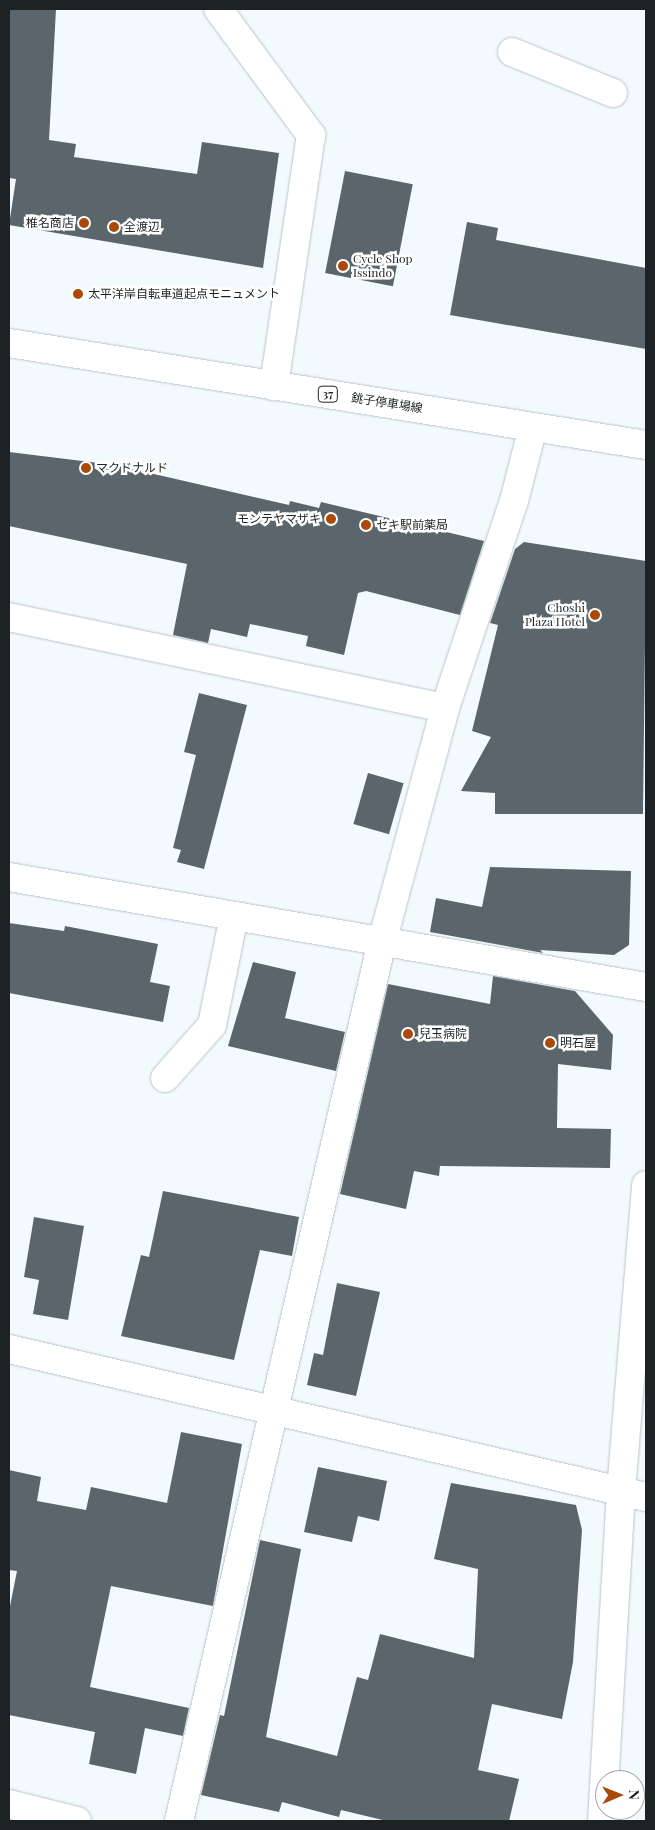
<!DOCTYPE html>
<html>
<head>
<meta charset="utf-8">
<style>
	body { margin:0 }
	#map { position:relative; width:655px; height:1830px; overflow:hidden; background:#f2fafe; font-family:"Playfair Display","Noto Sans JP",serif }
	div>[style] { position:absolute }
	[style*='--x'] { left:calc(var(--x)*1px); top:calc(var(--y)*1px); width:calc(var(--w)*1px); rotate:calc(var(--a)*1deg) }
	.building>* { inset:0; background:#5a666c; transform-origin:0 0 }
	.roads { filter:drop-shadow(0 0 1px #b7c5cb) drop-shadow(0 0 1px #b7c5cb) }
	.minor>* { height:28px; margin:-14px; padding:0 14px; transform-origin:14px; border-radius:14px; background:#fff }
	.major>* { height:28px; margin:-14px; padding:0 14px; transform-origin:14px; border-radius:14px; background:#fff }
	.dots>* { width:14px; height:14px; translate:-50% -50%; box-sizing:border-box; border:2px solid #fff; border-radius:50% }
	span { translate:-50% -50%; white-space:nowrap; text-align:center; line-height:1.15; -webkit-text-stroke:5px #fff; paint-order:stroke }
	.shield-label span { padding:1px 4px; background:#fff; border:1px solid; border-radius:4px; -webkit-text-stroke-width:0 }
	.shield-label { font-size:11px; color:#1d2224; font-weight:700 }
	.poi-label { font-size:12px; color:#1d2224 }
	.right { translate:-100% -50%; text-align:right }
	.left { translate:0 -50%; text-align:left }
	.street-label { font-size:12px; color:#1d2224 }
	.frame { position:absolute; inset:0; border:10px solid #1d2224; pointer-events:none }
	.north { position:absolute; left:595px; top:1770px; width:50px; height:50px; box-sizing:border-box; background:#fff; border:1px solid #a5a7a7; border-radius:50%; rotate:89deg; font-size:14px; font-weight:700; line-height:20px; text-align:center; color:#1d2224 }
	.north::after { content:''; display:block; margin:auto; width:18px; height:22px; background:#ab4909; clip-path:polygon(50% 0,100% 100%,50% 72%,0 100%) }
</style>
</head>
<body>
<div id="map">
	<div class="building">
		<i style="clip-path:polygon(9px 9px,56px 9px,49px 140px,76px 144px,74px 157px,197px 174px,202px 142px,279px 153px,263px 268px,9px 225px,16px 179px,9px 178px)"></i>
		<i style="left:345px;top:171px;width:69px;height:104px;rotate:11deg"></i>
		<i style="clip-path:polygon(467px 222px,498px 228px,496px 240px,646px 268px,646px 349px,450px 315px)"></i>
		<i style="clip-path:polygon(9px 452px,115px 465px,289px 505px,290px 501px,319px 508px,321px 502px,484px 541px,460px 615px,366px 591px,358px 593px,344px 655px,306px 646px,308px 636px,250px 624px,247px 637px,211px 629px,208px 643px,173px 635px,187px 564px,9px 526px)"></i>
		<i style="clip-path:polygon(524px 542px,646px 561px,643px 814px,495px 814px,495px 793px,461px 791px,491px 737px,472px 731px,498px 625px,490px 623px,515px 549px)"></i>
		<i style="clip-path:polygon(199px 693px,247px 705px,204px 869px,177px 862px,181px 850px,173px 848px,196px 755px,184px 752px)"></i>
		<i style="left:368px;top:773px;width:37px;height:53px;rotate:16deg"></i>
		<i style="clip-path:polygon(490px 867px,631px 871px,629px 945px,614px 955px,540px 950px,543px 953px,430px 932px,436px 898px,482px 907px)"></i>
		<i style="clip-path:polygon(9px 923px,64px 931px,65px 926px,158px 944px,150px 982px,170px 986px,163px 1022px,9px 993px)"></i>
		<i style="clip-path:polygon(253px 962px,296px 972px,285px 1018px,345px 1032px,336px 1071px,228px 1046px)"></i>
		<i style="clip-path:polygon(493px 976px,575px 991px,613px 1035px,611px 1070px,558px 1064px,557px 1128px,611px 1129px,610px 1168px,440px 1166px,439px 1176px,414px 1171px,406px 1209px,340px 1194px,388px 984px,490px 1004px)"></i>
		<i style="clip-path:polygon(163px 1191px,299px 1217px,292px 1256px,260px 1250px,234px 1360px,121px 1336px,141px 1255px,149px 1257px)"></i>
		<i style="clip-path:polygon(34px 1217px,84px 1226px,68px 1320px,33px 1314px,39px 1280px,24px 1277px)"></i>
		<i style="clip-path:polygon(337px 1283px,380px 1292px,356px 1396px,307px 1385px,314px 1353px,323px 1355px)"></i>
		<i style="clip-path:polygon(181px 1432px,242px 1444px,213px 1606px,111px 1586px,90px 1687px,189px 1708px,183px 1736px,145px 1728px,136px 1774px,89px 1764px,95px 1732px,9px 1715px,9px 1611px,17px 1571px,9px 1570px,9px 1470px,41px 1477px,37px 1501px,86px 1510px,91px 1487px,167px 1503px)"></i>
		<i style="clip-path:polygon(318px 1467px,387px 1481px,379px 1521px,358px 1516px,352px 1542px,304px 1532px)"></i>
		<i style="clip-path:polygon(451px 1483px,576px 1505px,582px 1530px,573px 1662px,562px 1719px,492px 1704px,478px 1770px,519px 1779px,509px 1821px,387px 1821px,341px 1810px,339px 1817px,282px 1802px,279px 1812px,201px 1795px,220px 1715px,224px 1716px,260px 1540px,301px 1549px,266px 1737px,337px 1756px,357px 1677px,368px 1680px,380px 1634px,474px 1658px,478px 1569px,434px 1559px)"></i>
	</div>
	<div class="roads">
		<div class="minor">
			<i style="--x:218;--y:9;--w:157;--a:53.6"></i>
			<i style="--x:311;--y:135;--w:254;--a:98.4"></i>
			<i style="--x:512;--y:52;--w:109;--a:22.1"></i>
			<i style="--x:9;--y:617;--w:445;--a:11.8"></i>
			<i style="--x:9;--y:877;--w:646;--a:9.8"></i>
			<i style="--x:165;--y:1078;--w:71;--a:-48.4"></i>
			<i style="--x:212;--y:1025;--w:111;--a:-78.6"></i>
			<i style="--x:9;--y:1349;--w:654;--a:13.08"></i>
			<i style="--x:9;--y:1804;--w:70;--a:14"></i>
			<i style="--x:179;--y:1821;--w:902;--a:-77"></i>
			<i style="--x:382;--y:942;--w:242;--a:-74.9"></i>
			<i style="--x:445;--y:708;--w:218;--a:-71.6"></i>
			<i style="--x:514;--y:501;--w:76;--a:-75.6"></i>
			<i style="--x:602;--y:1821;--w:331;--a:-86.7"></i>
			<i style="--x:621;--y:1491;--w:307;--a:-85.3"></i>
		</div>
		<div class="major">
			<i style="--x:9;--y:343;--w:645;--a:9.1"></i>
		</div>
	</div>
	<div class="dots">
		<i style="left:84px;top:223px;background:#ab4909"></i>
		<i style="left:114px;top:227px;background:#ab4909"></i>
		<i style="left:343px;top:266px;background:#ab4909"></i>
		<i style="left:78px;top:294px;background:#ab4909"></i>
		<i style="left:86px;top:468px;background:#ab4909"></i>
		<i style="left:331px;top:519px;background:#ab4909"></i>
		<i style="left:366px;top:525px;background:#ab4909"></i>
		<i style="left:595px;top:615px;background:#ab4909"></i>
		<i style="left:408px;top:1034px;background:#ab4909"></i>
		<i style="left:550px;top:1043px;background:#ab4909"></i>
	</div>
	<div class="shield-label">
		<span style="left:328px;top:394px">37</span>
	</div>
	<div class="poi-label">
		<span class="right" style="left:74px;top:223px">椎名商店</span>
		<span class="left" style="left:124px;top:227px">全渡辺</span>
		<span class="left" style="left:353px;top:266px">Cycle Shop<br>Issindo</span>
		<span class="left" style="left:88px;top:294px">太平洋岸自転車道起点モニュメント</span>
		<span class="left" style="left:96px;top:468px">マクドナルド</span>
		<span class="right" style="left:321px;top:519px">モンテヤマザキ</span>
		<span class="left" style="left:376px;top:525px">セキ駅前薬局</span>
		<span class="right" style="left:585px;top:615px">Choshi<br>Plaza Hotel</span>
		<span class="left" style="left:419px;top:1034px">兒玉病院</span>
		<span class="left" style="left:560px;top:1043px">明石屋</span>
	</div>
	<div class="street-label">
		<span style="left:387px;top:403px;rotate:9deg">銚子停車場線</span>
	</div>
	<div class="frame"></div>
	<div class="north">N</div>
</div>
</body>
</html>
